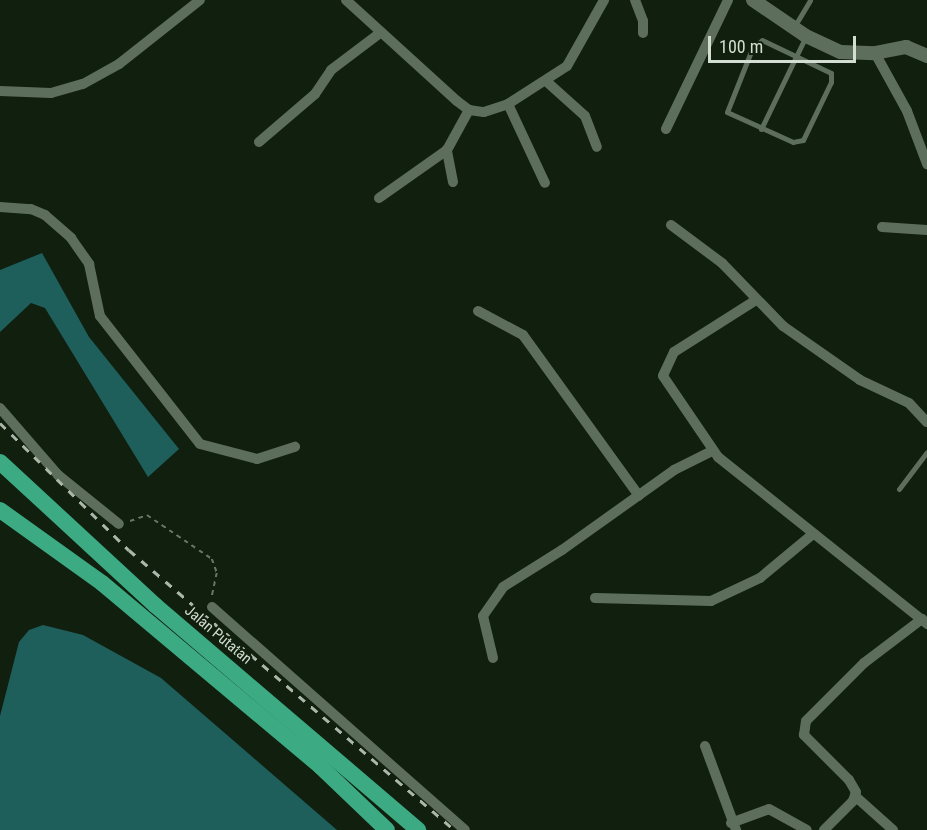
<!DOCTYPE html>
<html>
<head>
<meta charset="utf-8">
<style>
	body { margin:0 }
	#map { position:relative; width:927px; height:830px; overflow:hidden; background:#111f0f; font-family:"Roboto Condensed",sans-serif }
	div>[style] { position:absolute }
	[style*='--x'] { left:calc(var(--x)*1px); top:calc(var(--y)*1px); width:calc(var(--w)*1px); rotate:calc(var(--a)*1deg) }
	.water>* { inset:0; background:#1e5f5c }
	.path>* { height:1.5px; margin-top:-0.75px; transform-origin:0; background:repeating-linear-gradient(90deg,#697568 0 4.5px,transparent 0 9px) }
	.service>* { height:5px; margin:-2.5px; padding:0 2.5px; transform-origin:2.5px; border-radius:2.5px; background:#5d6f5c }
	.minor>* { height:10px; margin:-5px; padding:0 5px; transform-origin:5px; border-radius:5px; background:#5d6f5c }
	.tertiary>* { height:14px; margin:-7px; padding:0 7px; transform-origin:7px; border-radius:7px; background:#5d6f5c }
	.trunk>* { height:16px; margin:-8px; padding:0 8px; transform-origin:8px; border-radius:8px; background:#3caa83 }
	.rail>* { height:3px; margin-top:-1.5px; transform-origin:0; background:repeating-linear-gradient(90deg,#acb7ab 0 8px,transparent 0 16px) }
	span { translate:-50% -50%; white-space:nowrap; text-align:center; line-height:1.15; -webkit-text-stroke:4.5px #111f0f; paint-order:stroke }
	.street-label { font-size:15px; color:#d3ddd2 }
	.scale { position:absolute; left:708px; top:36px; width:148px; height:27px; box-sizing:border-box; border:3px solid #d3ddd2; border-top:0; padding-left:8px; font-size:18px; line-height:21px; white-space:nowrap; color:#d3ddd2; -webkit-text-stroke:4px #111f0f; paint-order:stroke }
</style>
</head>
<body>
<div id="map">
	<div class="water">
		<i style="clip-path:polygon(42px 253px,89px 337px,179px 449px,148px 477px,45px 308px,31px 303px,0 332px,0 270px)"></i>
		<i style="clip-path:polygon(43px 625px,83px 635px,161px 678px,337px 830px,0 830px,0 716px,19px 642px,29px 630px)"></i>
	</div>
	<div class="path">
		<i style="--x:130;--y:521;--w:18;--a:-19"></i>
		<i style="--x:147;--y:515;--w:78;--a:34.1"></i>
		<i style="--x:212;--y:559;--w:15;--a:70"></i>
		<i style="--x:217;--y:573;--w:25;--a:102"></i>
	</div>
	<div class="service">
		<i style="--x:794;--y:27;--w:31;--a:-59"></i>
		<i style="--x:762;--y:40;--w:76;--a:25.6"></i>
		<i style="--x:831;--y:73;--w:9;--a:90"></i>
		<i style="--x:831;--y:82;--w:64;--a:115.8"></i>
		<i style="--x:803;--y:140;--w:10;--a:169"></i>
		<i style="--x:793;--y:142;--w:72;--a:-155.6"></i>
		<i style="--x:727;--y:112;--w:68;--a:-68.4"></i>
		<i style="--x:752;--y:49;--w:13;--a:-42"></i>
		<i style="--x:761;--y:129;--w:103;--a:-64.2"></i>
		<i style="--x:899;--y:489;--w:46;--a:-52.9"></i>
	</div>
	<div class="minor">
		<i style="--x:346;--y:0;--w:150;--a:42.3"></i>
		<i style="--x:457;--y:101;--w:15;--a:37"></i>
		<i style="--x:469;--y:110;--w:15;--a:8"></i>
		<i style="--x:484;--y:112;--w:25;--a:-18"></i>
		<i style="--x:508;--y:104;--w:70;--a:-32.8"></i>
		<i style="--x:567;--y:66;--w:76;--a:-60.7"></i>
		<i style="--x:635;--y:0;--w:22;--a:69"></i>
		<i style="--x:643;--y:21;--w:12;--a:90"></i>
		<i style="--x:875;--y:53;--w:66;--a:61.1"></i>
		<i style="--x:907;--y:111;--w:57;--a:69.3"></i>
		<i style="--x:546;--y:81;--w:52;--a:41.9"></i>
		<i style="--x:585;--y:116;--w:33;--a:69"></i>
		<i style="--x:0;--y:91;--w:51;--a:2.2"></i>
		<i style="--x:51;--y:93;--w:33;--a:-16"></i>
		<i style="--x:83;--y:84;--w:41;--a:-29.1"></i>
		<i style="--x:119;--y:64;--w:103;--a:-38.3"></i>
		<i style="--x:508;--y:104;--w:87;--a:64.9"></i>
		<i style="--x:666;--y:129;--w:143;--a:-64.3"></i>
		<i style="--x:259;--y:142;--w:74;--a:-40.6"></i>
		<i style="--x:315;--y:94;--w:29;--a:-56"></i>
		<i style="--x:331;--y:70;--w:61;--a:-37.1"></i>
		<i style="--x:453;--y:182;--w:33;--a:-101"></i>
		<i style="--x:447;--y:150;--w:46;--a:-61.2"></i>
		<i style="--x:379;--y:198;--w:83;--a:-35.2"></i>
		<i style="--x:0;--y:207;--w:31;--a:4"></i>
		<i style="--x:31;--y:209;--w:15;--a:23"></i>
		<i style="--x:45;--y:215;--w:35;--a:41"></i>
		<i style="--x:71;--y:238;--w:32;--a:55"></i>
		<i style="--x:89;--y:264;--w:53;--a:78.1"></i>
		<i style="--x:100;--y:316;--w:162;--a:52"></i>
		<i style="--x:200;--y:444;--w:59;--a:14.7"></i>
		<i style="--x:257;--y:459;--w:40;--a:-18"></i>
		<i style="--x:671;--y:225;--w:64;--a:36.7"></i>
		<i style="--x:722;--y:263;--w:88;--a:45.9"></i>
		<i style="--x:783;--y:326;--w:94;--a:35"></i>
		<i style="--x:860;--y:380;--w:54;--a:25.1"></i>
		<i style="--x:909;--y:403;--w:26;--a:47"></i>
		<i style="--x:882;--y:227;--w:45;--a:3.8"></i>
		<i style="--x:756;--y:300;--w:97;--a:147.6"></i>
		<i style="--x:674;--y:352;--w:26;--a:115"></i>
		<i style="--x:663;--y:376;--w:98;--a:55.8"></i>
		<i style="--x:718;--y:457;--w:268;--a:38.6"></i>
		<i style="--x:478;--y:311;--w:51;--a:28.1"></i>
		<i style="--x:523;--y:335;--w:198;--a:54.2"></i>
		<i style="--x:0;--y:408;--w:89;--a:49.1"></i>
		<i style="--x:58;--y:475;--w:78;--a:38.8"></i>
		<i style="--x:595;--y:598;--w:116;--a:1.5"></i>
		<i style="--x:711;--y:601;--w:54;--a:-25.1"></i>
		<i style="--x:760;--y:578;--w:69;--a:-39.7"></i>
		<i style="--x:212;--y:607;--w:337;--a:41.4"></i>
		<i style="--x:493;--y:658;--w:43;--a:-103.4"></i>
		<i style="--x:483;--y:616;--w:35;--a:-55"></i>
		<i style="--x:503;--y:587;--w:70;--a:-32.1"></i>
		<i style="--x:562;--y:550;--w:138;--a:-35.5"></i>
		<i style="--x:674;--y:470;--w:42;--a:-26.6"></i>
		<i style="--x:705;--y:746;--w:90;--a:69.7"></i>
		<i style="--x:855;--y:796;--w:51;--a:41.8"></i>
		<i style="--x:731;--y:823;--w:40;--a:-20.2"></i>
		<i style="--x:769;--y:809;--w:43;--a:28.9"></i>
		<i style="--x:824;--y:830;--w:41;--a:-45"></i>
		<i style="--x:853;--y:801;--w:9;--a:-72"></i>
		<i style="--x:856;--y:792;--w:14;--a:-120"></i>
		<i style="--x:849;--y:780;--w:64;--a:-135"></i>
		<i style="--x:804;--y:735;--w:14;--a:-82"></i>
		<i style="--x:806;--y:721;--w:82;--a:-45"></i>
		<i style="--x:864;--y:663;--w:73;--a:-37.2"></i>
	</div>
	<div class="tertiary">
		<i style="--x:753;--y:0;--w:64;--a:34.2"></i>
		<i style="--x:806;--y:36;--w:38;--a:25"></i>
		<i style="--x:841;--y:52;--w:34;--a:2"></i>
		<i style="--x:875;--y:53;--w:32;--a:-11"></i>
		<i style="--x:906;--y:47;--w:23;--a:23"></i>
	</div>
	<div class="trunk">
		<i style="--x:0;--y:462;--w:212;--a:42.7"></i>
		<i style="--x:156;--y:606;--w:345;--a:40.5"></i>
		<i style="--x:0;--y:510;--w:125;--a:35.6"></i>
		<i style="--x:102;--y:583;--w:286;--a:40"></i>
		<i style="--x:321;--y:767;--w:91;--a:43.7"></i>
	</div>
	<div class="rail">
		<i style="--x:0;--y:423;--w:181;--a:44.6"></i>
		<i style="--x:129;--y:550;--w:430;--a:40.7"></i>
	</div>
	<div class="street-label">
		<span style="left:218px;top:635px;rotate:40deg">Jalan Putatan</span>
	</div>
	<div class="scale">100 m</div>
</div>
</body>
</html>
